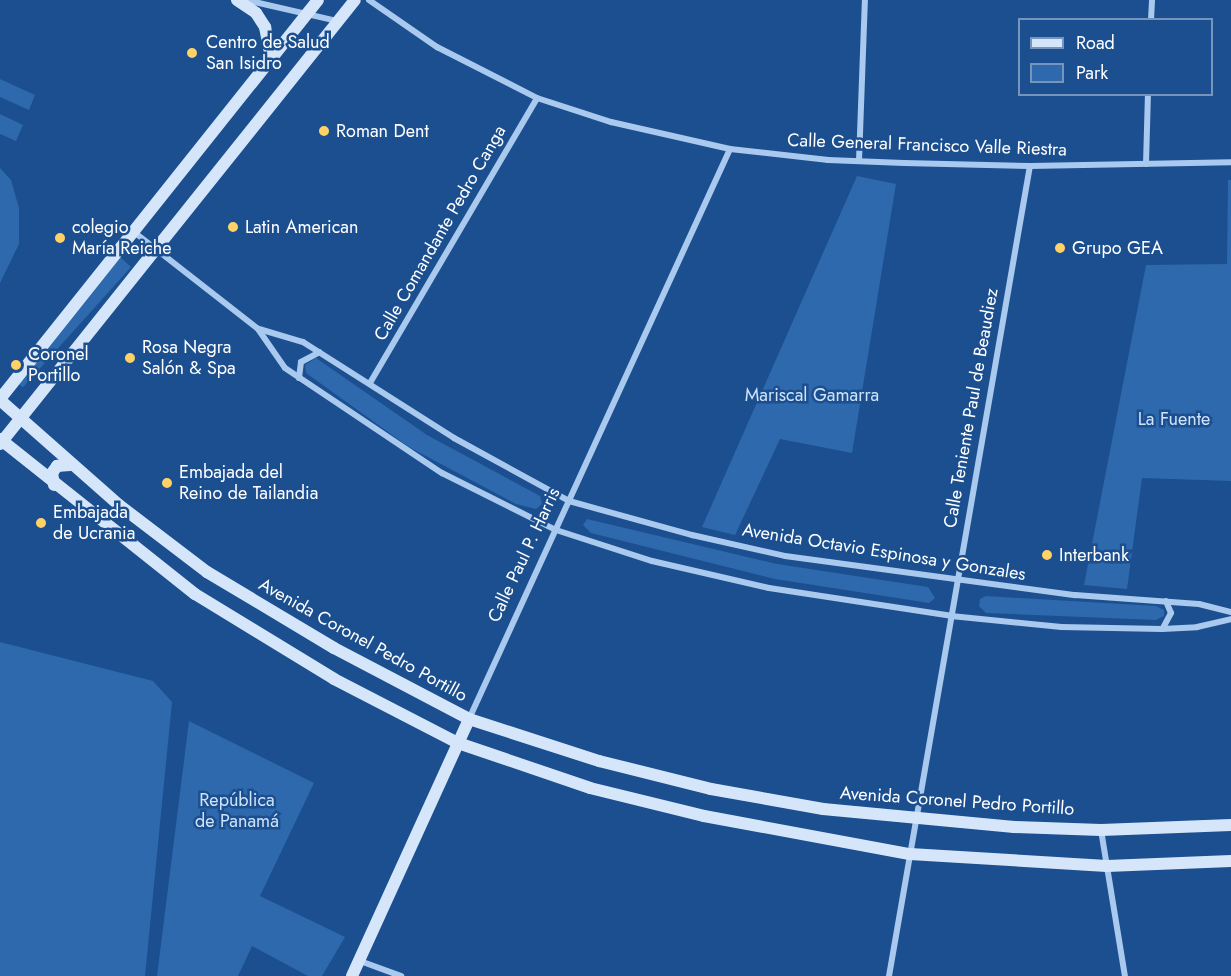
<!DOCTYPE html>
<html>
<head>
<meta charset="utf-8">
<style>
	body { margin:0 }
	#map { position:relative; width:1231px; height:976px; overflow:hidden; background:#1b4f8f; font-family:Jost,sans-serif }
	div>[style] { position:absolute }
	[style*='--x'] { left:calc(var(--x)*1px); top:calc(var(--y)*1px); width:calc(var(--w)*1px); rotate:calc(var(--a)*1deg) }
	.green>* { inset:0; background:#2e69ad; transform-origin:0 0 }
	.street>* { height:6px; margin:-3px; padding:0 3px; transform-origin:3px; border-radius:3px; background:#a9c9ee }
	.secondary>* { height:12px; margin:-6px; padding:0 6px; transform-origin:6px; border-radius:6px; background:#d6e6fa }
	.dots>* { width:16px; height:16px; translate:-50% -50%; box-sizing:border-box; border:3px solid #1b4f8f; border-radius:50% }
	span { translate:-50% -50%; white-space:nowrap; text-align:center; line-height:1.15; -webkit-text-stroke:5px #1b4f8f; paint-order:stroke }
	.poi-label { font-size:18px; color:#fff }
	.left { translate:0 -50%; text-align:left }
	.street-label { font-size:18px; color:#fff }
	.park-label { font-size:18px; color:#cfe3fa }
	.legend { position:absolute; left:1018px; top:18px; width:195px; height:78px; box-sizing:border-box; background:#1b4f8f; border:2px solid #7695bc; margin:0; padding:8px 10px; list-style:none; font-size:18px; color:#fff }
	.legend li { display:flex; align-items:center; gap:12px; height:30px }
	.legend b { width:30px; border:2px solid #7695bc }
</style>
</head>
<body>
<div id="map">
	<div class="green">
		<i style="clip-path:polygon(0 79px,35px 95px,29px 110px,0 97px)"></i>
		<i style="clip-path:polygon(0 114px,23px 125px,16px 141px,0 134px)"></i>
		<i style="clip-path:polygon(0 168px,11px 180px,19px 208px,19px 244px,0 283px)"></i>
		<i style="clip-path:polygon(857px 176px,896px 184px,852px 453px,780px 439px,735px 535px,702px 527px)"></i>
		<i style="clip-path:polygon(1228px 180px,1231px 180px,1231px 481px,1142px 478px,1127px 589px,1084px 585px,1146px 265px,1227px 264px)"></i>
		<i style="left:120px;top:257px;width:15px;height:162px;rotate:42deg"></i>
		<i style="clip-path:polygon(316px 358px,427px 435px,540px 496px,542px 504px,536px 509px,516px 504px,409px 447px,306px 373px,305px 365px)"></i>
		<i style="clip-path:polygon(587px 519px,777px 564px,928px 587px,935px 598px,929px 603px,775px 579px,591px 533px,583px 525px)"></i>
		<i style="clip-path:polygon(986px 596px,1156px 606px,1164px 610px,1164px 616px,1156px 620px,986px 613px,979px 606px,980px 599px)"></i>
		<i style="clip-path:polygon(0 642px,153px 681px,172px 702px,145px 976px,0 976px)"></i>
		<i style="clip-path:polygon(189px 721px,314px 783px,260px 896px,345px 937px,322px 976px,308px 976px,252px 946px,238px 976px,157px 976px)"></i>
	</div>
	<div class="street">
		<i style="--x:246;--y:0;--w:93;--a:13"></i>
		<i style="--x:369;--y:0;--w:83;--a:34.7"></i>
		<i style="--x:437;--y:47;--w:112;--a:27"></i>
		<i style="--x:537;--y:98;--w:78;--a:18"></i>
		<i style="--x:611;--y:122;--w:122;--a:12.8"></i>
		<i style="--x:730;--y:149;--w:99;--a:6.4"></i>
		<i style="--x:828;--y:160;--w:76;--a:2.3"></i>
		<i style="--x:904;--y:163;--w:126;--a:1.4"></i>
		<i style="--x:1030;--y:166;--w:201;--a:-1.1"></i>
		<i style="--x:1151;--y:20;--w:20;--a:-87"></i>
		<i style="--x:859;--y:161;--w:161;--a:-87.9"></i>
		<i style="--x:1146;--y:164;--w:70;--a:-88.4"></i>
		<i style="--x:134;--y:232;--w:157;--a:38"></i>
		<i style="--x:258;--y:329;--w:47;--a:55.3"></i>
		<i style="--x:285;--y:368;--w:189;--a:33.8"></i>
		<i style="--x:442;--y:473;--w:127;--a:26.6"></i>
		<i style="--x:556;--y:530;--w:101;--a:17.9"></i>
		<i style="--x:652;--y:561;--w:120;--a:13"></i>
		<i style="--x:769;--y:588;--w:184;--a:8.7"></i>
		<i style="--x:951;--y:616;--w:111;--a:5.7"></i>
		<i style="--x:1061;--y:627;--w:101;--a:1.1"></i>
		<i style="--x:1162;--y:629;--w:35;--a:-3"></i>
		<i style="--x:1197;--y:627;--w:35;--a:-13"></i>
		<i style="--x:259;--y:329;--w:46;--a:16.5"></i>
		<i style="--x:303;--y:342;--w:179;--a:32.4"></i>
		<i style="--x:454;--y:438;--w:131;--a:28.7"></i>
		<i style="--x:569;--y:501;--w:128;--a:15.5"></i>
		<i style="--x:692;--y:535;--w:95;--a:12.7"></i>
		<i style="--x:785;--y:556;--w:293;--a:7.7"></i>
		<i style="--x:1075;--y:595;--w:124;--a:4.2"></i>
		<i style="--x:1199;--y:604;--w:33;--a:14"></i>
		<i style="--x:299;--y:378;--w:16;--a:-83"></i>
		<i style="--x:301;--y:362;--w:21;--a:-28"></i>
		<i style="--x:370;--y:383;--w:330;--a:-59.6"></i>
		<i style="--x:1163;--y:628;--w:17;--a:-62"></i>
		<i style="--x:1171;--y:613;--w:13;--a:-113"></i>
		<i style="--x:469;--y:719;--w:627;--a:-65.4"></i>
		<i style="--x:1101;--y:830;--w:148;--a:80.7"></i>
		<i style="--x:360;--y:961;--w:44;--a:20.1"></i>
		<i style="--x:889;--y:976;--w:822;--a:-80.13"></i>
	</div>
	<div class="secondary">
		<i style="--x:237;--y:0;--w:23;--a:34"></i>
		<i style="--x:256;--y:13;--w:17;--a:57"></i>
		<i style="--x:265;--y:27;--w:33;--a:79"></i>
		<i style="--x:0;--y:399;--w:510;--a:-51.45"></i>
		<i style="--x:0;--y:400;--w:159;--a:41.4"></i>
		<i style="--x:119;--y:505;--w:111;--a:37.3"></i>
		<i style="--x:207;--y:572;--w:148;--a:30.9"></i>
		<i style="--x:334;--y:648;--w:153;--a:27.7"></i>
		<i style="--x:469;--y:719;--w:137;--a:17.9"></i>
		<i style="--x:599;--y:761;--w:115;--a:14"></i>
		<i style="--x:711;--y:789;--w:114;--a:10.1"></i>
		<i style="--x:823;--y:809;--w:192;--a:5.4"></i>
		<i style="--x:1014;--y:827;--w:87;--a:2"></i>
		<i style="--x:1101;--y:830;--w:130;--a:-2.2"></i>
		<i style="--x:0;--y:439;--w:249;--a:38.5"></i>
		<i style="--x:195;--y:594;--w:163;--a:31.4"></i>
		<i style="--x:334;--y:679;--w:140;--a:27.3"></i>
		<i style="--x:458;--y:743;--w:139;--a:18.8"></i>
		<i style="--x:590;--y:788;--w:117;--a:13.8"></i>
		<i style="--x:704;--y:816;--w:209;--a:10.5"></i>
		<i style="--x:910;--y:854;--w:197;--a:3.5"></i>
		<i style="--x:1107;--y:866;--w:124;--a:-2.3"></i>
		<i style="--x:0;--y:444;--w:568;--a:-51.36"></i>
		<i style="--x:54;--y:485;--w:12;--a:-99"></i>
		<i style="--x:52;--y:473;--w:9;--a:-54"></i>
		<i style="--x:57;--y:466;--w:16;--a:-4"></i>
		<i style="--x:352;--y:976;--w:282;--a:-65.5"></i>
	</div>
	<div class="dots">
		<i style="left:192px;top:53px;background:#ffd166"></i>
		<i style="left:324px;top:131px;background:#ffd166"></i>
		<i style="left:233px;top:227px;background:#ffd166"></i>
		<i style="left:60px;top:238px;background:#ffd166"></i>
		<i style="left:1060px;top:248px;background:#ffd166"></i>
		<i style="left:130px;top:358px;background:#ffd166"></i>
		<i style="left:16px;top:365px;background:#ffd166"></i>
		<i style="left:167px;top:483px;background:#ffd166"></i>
		<i style="left:41px;top:523px;background:#ffd166"></i>
		<i style="left:1047px;top:555px;background:#ffd166"></i>
	</div>
	<div class="poi-label">
		<span class="left" style="left:206px;top:53px">Centro de Salud<br>San Isidro</span>
		<span class="left" style="left:336px;top:131px">Roman Dent</span>
		<span class="left" style="left:245px;top:227px">Latin American</span>
		<span class="left" style="left:72px;top:238px">colegio<br>María Reiche</span>
		<span class="left" style="left:1072px;top:248px">Grupo GEA</span>
		<span class="left" style="left:142px;top:358px">Rosa Negra<br>Salón &amp; Spa</span>
		<span class="left" style="left:28px;top:365px">Coronel<br>Portillo</span>
		<span class="left" style="left:179px;top:483px">Embajada del<br>Reino de Tailandia</span>
		<span class="left" style="left:53px;top:523px">Embajada<br>de Ucrania</span>
		<span class="left" style="left:1059px;top:555px">Interbank</span>
	</div>
	<div class="street-label">
		<span style="left:927px;top:145px;rotate:2deg">Calle General Francisco Valle Riestra</span>
		<span style="left:440px;top:233px;rotate:-60deg">Calle Comandante Pedro Canga</span>
		<span style="left:971px;top:408px;rotate:-80deg">Calle Teniente Paul de Beaudiez</span>
		<span style="left:884px;top:552px;rotate:9deg">Avenida Octavio Espinosa y Gonzales</span>
		<span style="left:524px;top:555px;rotate:-65deg">Calle Paul P. Harris</span>
		<span style="left:363px;top:640px;rotate:29deg">Avenida Coronel Pedro Portillo</span>
		<span style="left:957px;top:801px;rotate:4deg">Avenida Coronel Pedro Portillo</span>
	</div>
	<div class="park-label">
		<span style="left:812px;top:395px">Mariscal Gamarra</span>
		<span style="left:1174px;top:419px">La Fuente</span>
		<span style="left:237px;top:811px">República<br>de Panamá</span>
	</div>
	<ul class="legend">
	<li><b style="height:8px;background:#d6e6fa"></b>Road</li>
	<li><b style="height:16px;background:#2e69ad"></b>Park</li>
	</ul>
</div>
</body>
</html>
